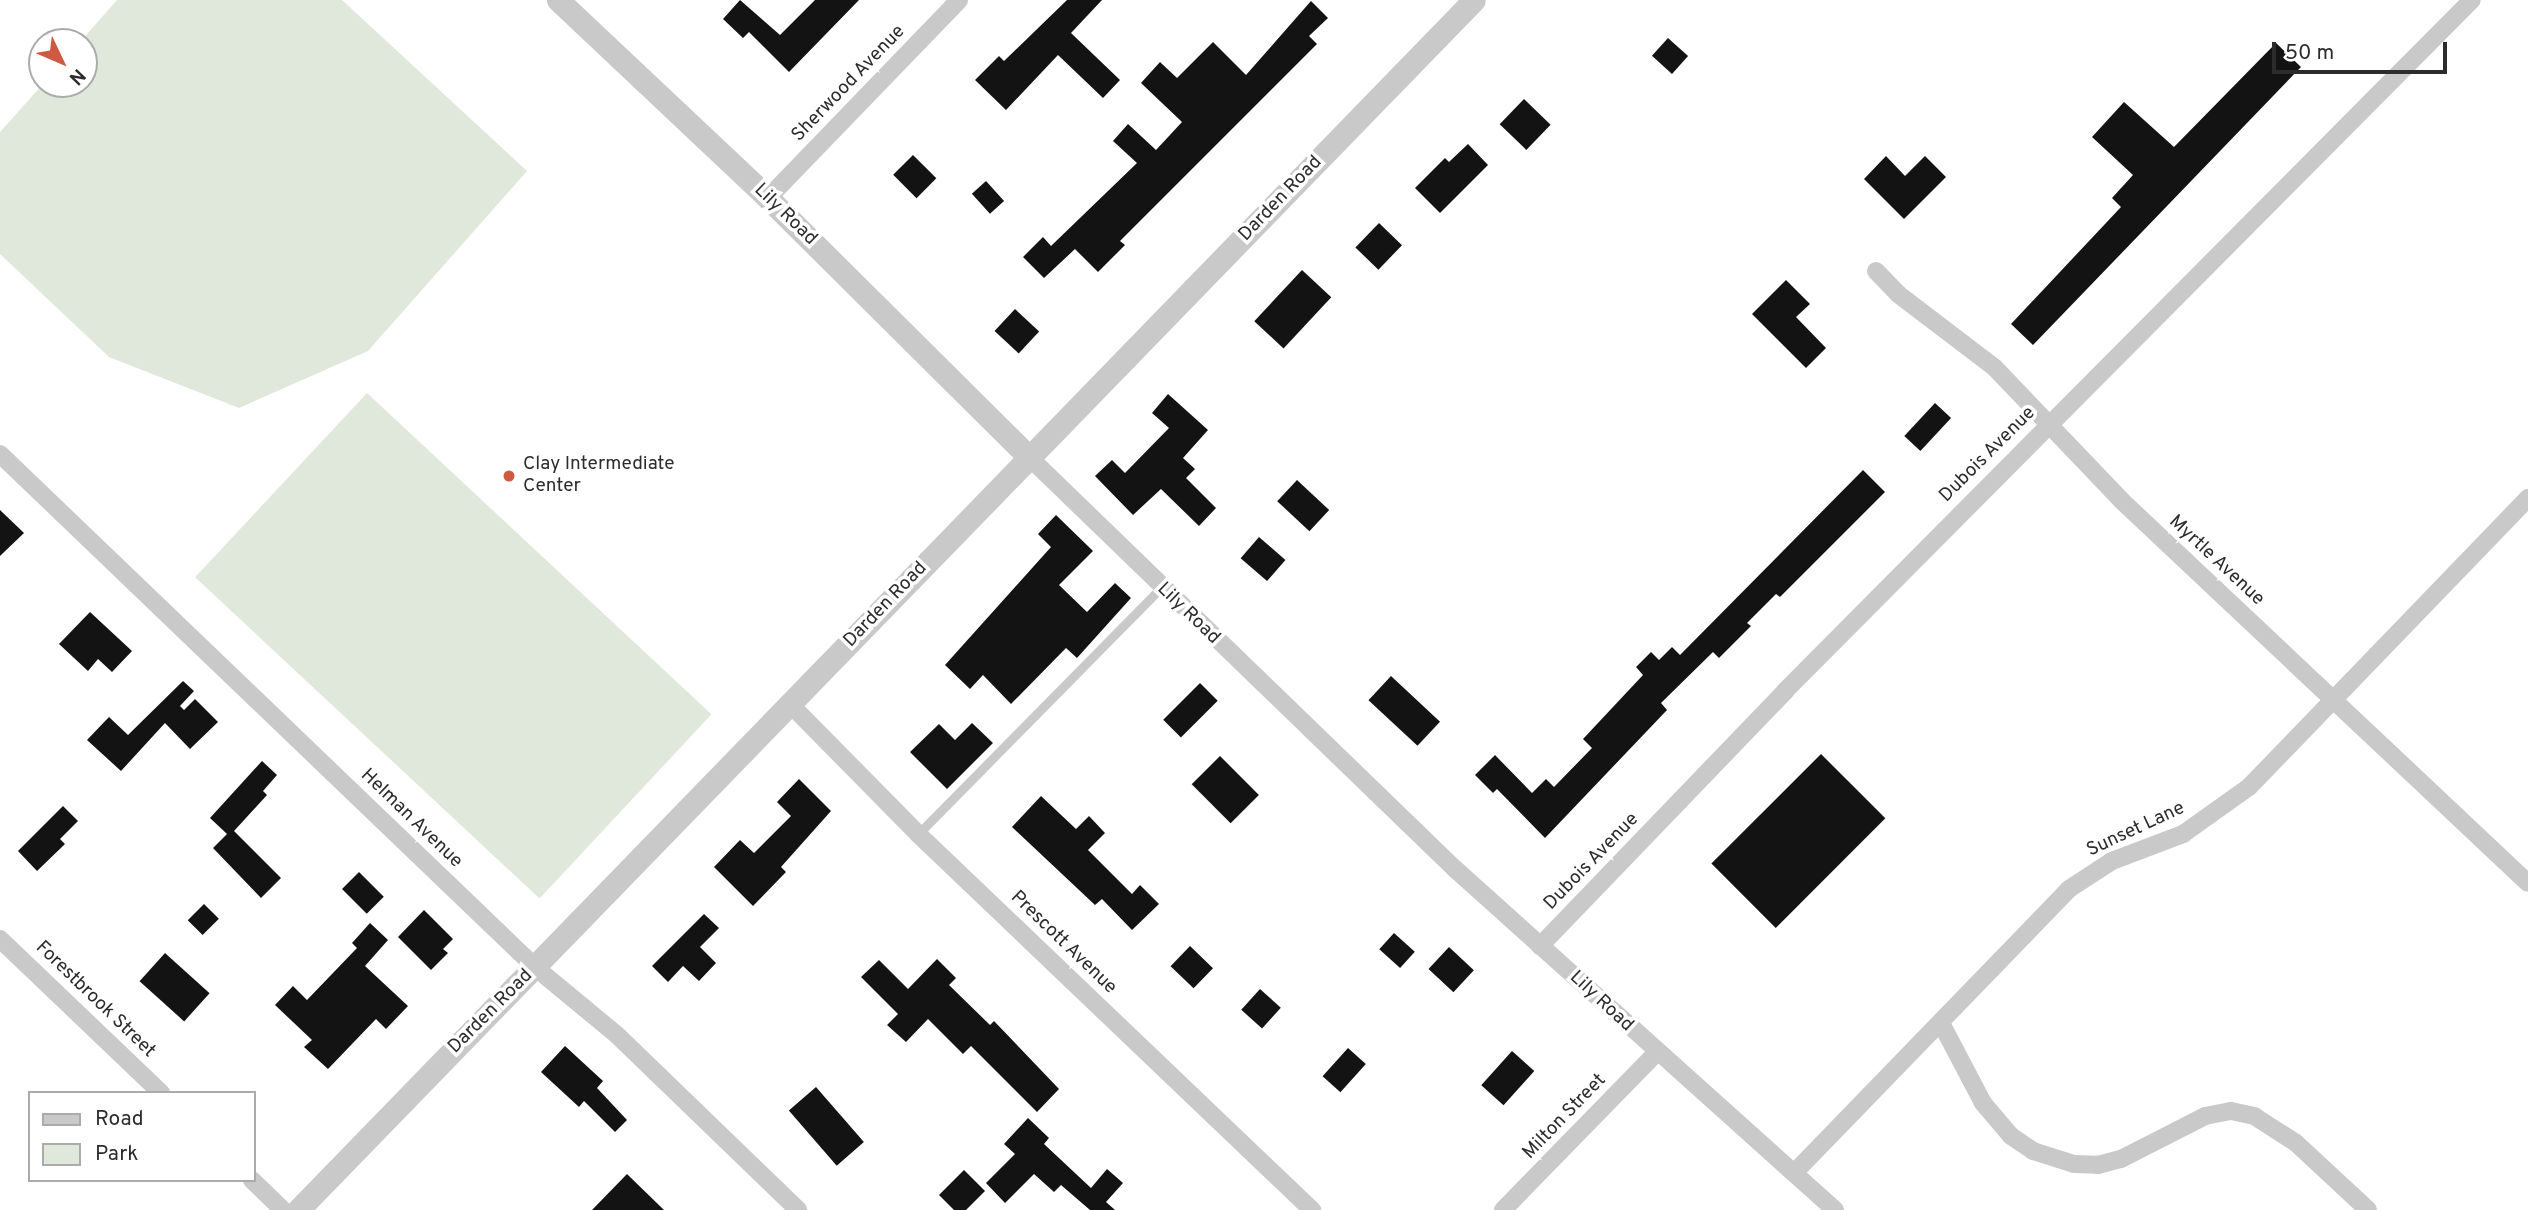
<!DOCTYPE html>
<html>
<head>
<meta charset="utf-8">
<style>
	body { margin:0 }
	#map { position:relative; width:2528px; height:1210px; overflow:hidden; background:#fff; font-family:Overpass,sans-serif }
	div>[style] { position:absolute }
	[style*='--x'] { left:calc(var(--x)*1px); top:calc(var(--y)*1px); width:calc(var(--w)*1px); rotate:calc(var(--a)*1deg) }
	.green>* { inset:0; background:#dfe8db; transform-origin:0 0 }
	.building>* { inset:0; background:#131313; transform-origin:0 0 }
	.service>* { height:9px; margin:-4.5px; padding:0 4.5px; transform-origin:4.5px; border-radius:4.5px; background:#c9c9c9 }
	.minor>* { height:18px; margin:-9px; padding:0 9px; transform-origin:9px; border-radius:9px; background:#c9c9c9 }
	.tertiary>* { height:23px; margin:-11.5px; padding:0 11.5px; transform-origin:11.5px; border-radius:11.5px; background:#c9c9c9 }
	.dots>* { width:19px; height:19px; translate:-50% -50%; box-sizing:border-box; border:4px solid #fff; border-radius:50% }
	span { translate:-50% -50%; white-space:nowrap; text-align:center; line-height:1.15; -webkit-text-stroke:7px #fff; paint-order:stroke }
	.street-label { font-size:19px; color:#2c2c2c }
	.poi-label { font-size:19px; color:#2c2c2c }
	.left { translate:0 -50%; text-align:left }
	.legend { position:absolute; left:28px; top:1091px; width:228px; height:91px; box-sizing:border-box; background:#fff; border:2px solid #ababab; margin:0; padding:9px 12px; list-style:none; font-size:21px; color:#2c2c2c }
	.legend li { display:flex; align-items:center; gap:14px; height:35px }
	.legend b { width:35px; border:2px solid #ababab }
	.north { position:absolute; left:28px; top:28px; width:70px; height:70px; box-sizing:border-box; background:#fff; border:2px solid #ababab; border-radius:50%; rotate:134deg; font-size:19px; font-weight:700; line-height:28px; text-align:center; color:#2c2c2c }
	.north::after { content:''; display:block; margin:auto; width:24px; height:32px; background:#ce5a42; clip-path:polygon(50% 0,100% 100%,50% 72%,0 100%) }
	.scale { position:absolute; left:2272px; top:42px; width:175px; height:32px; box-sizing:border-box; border:4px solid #2c2c2c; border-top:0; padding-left:9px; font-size:21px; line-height:24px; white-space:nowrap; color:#2c2c2c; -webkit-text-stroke:5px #fff; paint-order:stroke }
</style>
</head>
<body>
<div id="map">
	<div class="green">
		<i style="clip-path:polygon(117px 0,342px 0,527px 171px,368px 351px,239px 408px,109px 357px,0 254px,0 132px,43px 84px,84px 84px,84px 42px,80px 42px)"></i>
		<i style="left:367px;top:393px;width:471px;height:252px;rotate:43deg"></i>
	</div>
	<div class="building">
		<i style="clip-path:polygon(740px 0,780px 35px,815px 0,859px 0,789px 72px,749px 32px,743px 38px,723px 19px)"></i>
		<i style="clip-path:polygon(1067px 0,1102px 0,1071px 33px,1120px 80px,1103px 98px,1058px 55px,1006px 110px,975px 80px,999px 56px,1004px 61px)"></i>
		<i style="clip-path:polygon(1311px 1px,1328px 18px,1309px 36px,1317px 44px,1120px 241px,1125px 245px,1098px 272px,1075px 249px,1044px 278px,1023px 257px,1043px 237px,1051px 246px,1137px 163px,1113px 141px,1128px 124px,1156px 150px,1182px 122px,1141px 83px,1160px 62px,1177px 78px,1213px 42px,1246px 75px)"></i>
		<i style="left:1668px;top:38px;width:27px;height:24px;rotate:42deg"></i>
		<i style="clip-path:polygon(2276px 43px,2301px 67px,2033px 345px,2011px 324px,2121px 207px,2112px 198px,2133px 175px,2092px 137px,2124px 102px,2174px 147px)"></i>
		<i style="left:1524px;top:99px;width:37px;height:35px;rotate:44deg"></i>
		<i style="clip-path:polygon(1468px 144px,1488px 165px,1440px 213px,1415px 188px,1445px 158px,1449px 162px)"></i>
		<i style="left:913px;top:155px;width:33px;height:28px;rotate:45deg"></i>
		<i style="clip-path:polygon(1886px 156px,1905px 176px,1925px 156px,1946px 177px,1904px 219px,1864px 179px)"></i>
		<i style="left:986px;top:181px;width:27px;height:19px;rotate:48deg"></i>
		<i style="left:1379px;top:223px;width:32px;height:34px;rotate:44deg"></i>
		<i style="left:1302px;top:270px;width:40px;height:70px;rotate:43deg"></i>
		<i style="clip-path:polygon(1786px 280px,1810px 304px,1796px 317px,1826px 348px,1806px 368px,1752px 314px)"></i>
		<i style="left:1015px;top:309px;width:33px;height:30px;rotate:43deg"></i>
		<i style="clip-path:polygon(1168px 394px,1208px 430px,1183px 458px,1195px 469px,1186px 478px,1216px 508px,1199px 526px,1161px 489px,1133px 515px,1095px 476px,1112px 460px,1125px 473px,1169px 428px,1152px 413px)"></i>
		<i style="left:1935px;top:403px;width:22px;height:45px;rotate:43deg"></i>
		<i style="clip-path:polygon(1863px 470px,1885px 492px,1780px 597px,1776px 594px,1747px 623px,1751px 626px,1719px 658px,1713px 652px,1661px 703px,1667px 710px,1545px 838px,1497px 789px,1493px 793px,1475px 775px,1495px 755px,1532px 793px,1546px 779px,1554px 787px,1592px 748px,1583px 739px,1643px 675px,1636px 667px,1651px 652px,1659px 660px,1672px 647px,1680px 655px)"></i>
		<i style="left:1297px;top:480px;width:44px;height:29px;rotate:43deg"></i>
		<i style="clip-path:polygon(0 510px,24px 533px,0 556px)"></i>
		<i style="clip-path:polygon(1056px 515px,1093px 551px,1059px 585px,1087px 612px,1115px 583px,1131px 598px,1077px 658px,1066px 648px,1011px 704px,983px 675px,970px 689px,945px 665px,1051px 547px,1038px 534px)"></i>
		<i style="left:1259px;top:537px;width:35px;height:28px;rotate:41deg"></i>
		<i style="clip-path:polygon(90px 612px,132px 651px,112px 672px,98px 659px,88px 671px,59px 644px)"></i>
		<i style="left:1391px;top:676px;width:67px;height:33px;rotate:43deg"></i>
		<i style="clip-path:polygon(183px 681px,194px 691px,180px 706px,184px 710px,195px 699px,218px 722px,190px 749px,165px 723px,121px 771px,87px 740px,109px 717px,128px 735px)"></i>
		<i style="left:1200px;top:683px;width:25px;height:52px;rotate:45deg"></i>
		<i style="clip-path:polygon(972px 723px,993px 743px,947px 789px,910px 752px,939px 724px,955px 740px)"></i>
		<i style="left:1821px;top:754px;width:91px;height:155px;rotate:45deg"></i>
		<i style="left:1220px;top:756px;width:55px;height:40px;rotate:45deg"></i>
		<i style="clip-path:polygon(262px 761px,277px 775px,263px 791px,267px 795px,234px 831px,281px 878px,261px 898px,213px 848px,227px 834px,210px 818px)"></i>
		<i style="clip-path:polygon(799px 779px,831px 811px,781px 867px,786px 872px,753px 906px,714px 867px,740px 840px,754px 853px,791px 816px,777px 802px)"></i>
		<i style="clip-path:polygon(1041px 796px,1076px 829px,1089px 816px,1105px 833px,1088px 850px,1132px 894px,1140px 885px,1159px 904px,1132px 930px,1102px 899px,1095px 905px,1012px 827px)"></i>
		<i style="clip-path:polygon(63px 806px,78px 821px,60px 839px,65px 844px,37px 871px,18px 851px)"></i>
		<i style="left:359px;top:872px;width:35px;height:24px;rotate:45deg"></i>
		<i style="left:204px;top:904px;width:21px;height:23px;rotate:45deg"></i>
		<i style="clip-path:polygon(424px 910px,453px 939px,443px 949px,448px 953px,431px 970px,398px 937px)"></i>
		<i style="clip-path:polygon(704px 914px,719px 928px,700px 947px,716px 963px,699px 981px,683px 966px,668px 982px,652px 966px)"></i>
		<i style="clip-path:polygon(370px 923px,388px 940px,365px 966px,408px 1006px,386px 1029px,376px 1019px,328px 1069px,304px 1047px,312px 1040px,275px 1005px,293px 986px,307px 1000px,357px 948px,352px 943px)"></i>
		<i style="left:1394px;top:933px;width:28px;height:22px;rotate:42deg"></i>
		<i style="left:1190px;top:946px;width:32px;height:28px;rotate:44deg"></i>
		<i style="left:1449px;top:947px;width:34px;height:30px;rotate:43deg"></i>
		<i style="left:165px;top:953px;width:60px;height:38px;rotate:42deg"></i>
		<i style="clip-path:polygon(937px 959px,956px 978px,949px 985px,990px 1025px,994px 1021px,1059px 1089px,1037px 1112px,971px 1046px,963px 1054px,928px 1019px,906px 1042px,887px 1025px,898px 1014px,861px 977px,879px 960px,908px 989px)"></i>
		<i style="left:1260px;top:989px;width:28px;height:28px;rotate:42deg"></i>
		<i style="clip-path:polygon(565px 1046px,603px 1081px,597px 1088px,627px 1120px,615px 1132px,584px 1101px,579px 1107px,541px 1072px)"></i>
		<i style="left:1348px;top:1048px;width:24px;height:38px;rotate:42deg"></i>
		<i style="left:1512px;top:1051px;width:30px;height:46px;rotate:42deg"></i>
		<i style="left:816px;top:1087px;width:73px;height:36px;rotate:49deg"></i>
		<i style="clip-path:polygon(1028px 1118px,1049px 1138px,1044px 1144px,1091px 1188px,1107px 1169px,1123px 1183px,1106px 1202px,1115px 1210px,1090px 1210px,1061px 1185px,1054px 1192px,1034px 1174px,1005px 1203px,986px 1183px,1015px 1154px,1004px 1144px)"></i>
		<i style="clip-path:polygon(964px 1170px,985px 1191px,966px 1210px,954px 1210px,939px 1195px)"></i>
		<i style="clip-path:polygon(627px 1174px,664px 1210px,592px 1210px)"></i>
	</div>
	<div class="service">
		<i style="--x:918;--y:834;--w:346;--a:-45.4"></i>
	</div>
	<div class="minor">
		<i style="--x:768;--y:198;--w:275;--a:-46"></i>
		<i style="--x:1876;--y:271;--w:32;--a:46"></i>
		<i style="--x:1898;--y:294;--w:122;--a:37.3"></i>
		<i style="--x:1995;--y:368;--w:184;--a:46.3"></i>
		<i style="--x:2122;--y:501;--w:557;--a:43.26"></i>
		<i style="--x:0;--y:454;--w:743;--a:43.8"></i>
		<i style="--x:536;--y:968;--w:105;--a:39.6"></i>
		<i style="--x:617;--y:1035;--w:252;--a:44"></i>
		<i style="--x:1030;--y:458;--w:590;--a:44.04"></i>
		<i style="--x:1454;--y:868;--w:512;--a:41.91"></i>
		<i style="--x:789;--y:703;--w:184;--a:45.4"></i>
		<i style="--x:918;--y:834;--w:545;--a:43.66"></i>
		<i style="--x:0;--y:939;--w:223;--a:43.7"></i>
		<i style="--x:1540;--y:946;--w:354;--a:-46.1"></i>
		<i style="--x:1785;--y:691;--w:974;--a:-45.17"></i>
		<i style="--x:1941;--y:1023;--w:90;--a:62.3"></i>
		<i style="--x:1983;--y:1103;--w:43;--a:49.7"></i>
		<i style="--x:2011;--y:1136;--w:27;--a:34"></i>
		<i style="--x:2033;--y:1151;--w:43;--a:17.6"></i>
		<i style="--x:2074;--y:1164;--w:24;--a:2"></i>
		<i style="--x:2098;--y:1165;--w:24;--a:-15"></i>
		<i style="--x:2121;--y:1159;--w:94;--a:-27.1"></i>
		<i style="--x:2205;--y:1116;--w:26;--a:-11"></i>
		<i style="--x:2231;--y:1111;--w:24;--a:12"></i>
		<i style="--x:2254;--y:1116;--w:50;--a:32.7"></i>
		<i style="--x:2296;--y:1143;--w:98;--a:42.9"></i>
		<i style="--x:1794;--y:1173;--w:395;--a:-45.9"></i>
		<i style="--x:2069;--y:889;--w:51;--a:-33.1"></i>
		<i style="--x:2112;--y:861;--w:76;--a:-20.8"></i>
		<i style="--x:2183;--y:834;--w:81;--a:-35.5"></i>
		<i style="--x:2249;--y:787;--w:402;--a:-46"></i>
		<i style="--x:252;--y:1180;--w:43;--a:44.1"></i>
		<i style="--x:1503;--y:1210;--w:219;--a:-45.7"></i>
	</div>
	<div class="tertiary">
		<i style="--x:558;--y:0;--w:289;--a:43.3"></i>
		<i style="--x:768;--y:198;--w:369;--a:44.8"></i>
		<i style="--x:298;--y:1210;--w:1687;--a:-45.82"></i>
	</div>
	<div class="dots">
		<i style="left:509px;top:476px;background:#ce5a42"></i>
	</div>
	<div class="street-label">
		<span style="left:849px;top:84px;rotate:-46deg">Sherwood Avenue</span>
		<span style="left:1281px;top:199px;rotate:-46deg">Darden Road</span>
		<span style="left:785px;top:215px;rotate:44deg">Lily Road</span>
		<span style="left:1988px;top:455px;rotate:-45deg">Dubois Avenue</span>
		<span style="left:2216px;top:561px;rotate:43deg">Myrtle Avenue</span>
		<span style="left:886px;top:605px;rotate:-46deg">Darden Road</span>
		<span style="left:1188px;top:614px;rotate:44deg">Lily Road</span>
		<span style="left:411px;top:819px;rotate:44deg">Helman Avenue</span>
		<span style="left:2136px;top:830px;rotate:-25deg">Sunset Lane</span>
		<span style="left:1592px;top:862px;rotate:-46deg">Dubois Avenue</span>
		<span style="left:1063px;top:943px;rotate:44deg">Prescott Avenue</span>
		<span style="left:95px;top:1000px;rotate:44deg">Forestbrook Street</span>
		<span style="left:1601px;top:1002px;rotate:43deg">Lily Road</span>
		<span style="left:491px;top:1012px;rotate:-45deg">Darden Road</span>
		<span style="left:1565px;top:1117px;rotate:-46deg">Milton Street</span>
	</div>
	<div class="poi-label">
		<span class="left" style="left:523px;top:476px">Clay Intermediate<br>Center</span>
	</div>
	<ul class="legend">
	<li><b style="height:9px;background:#c9c9c9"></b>Road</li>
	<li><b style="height:19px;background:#dfe8db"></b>Park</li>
	</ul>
	<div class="north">N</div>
	<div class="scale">50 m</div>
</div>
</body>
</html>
